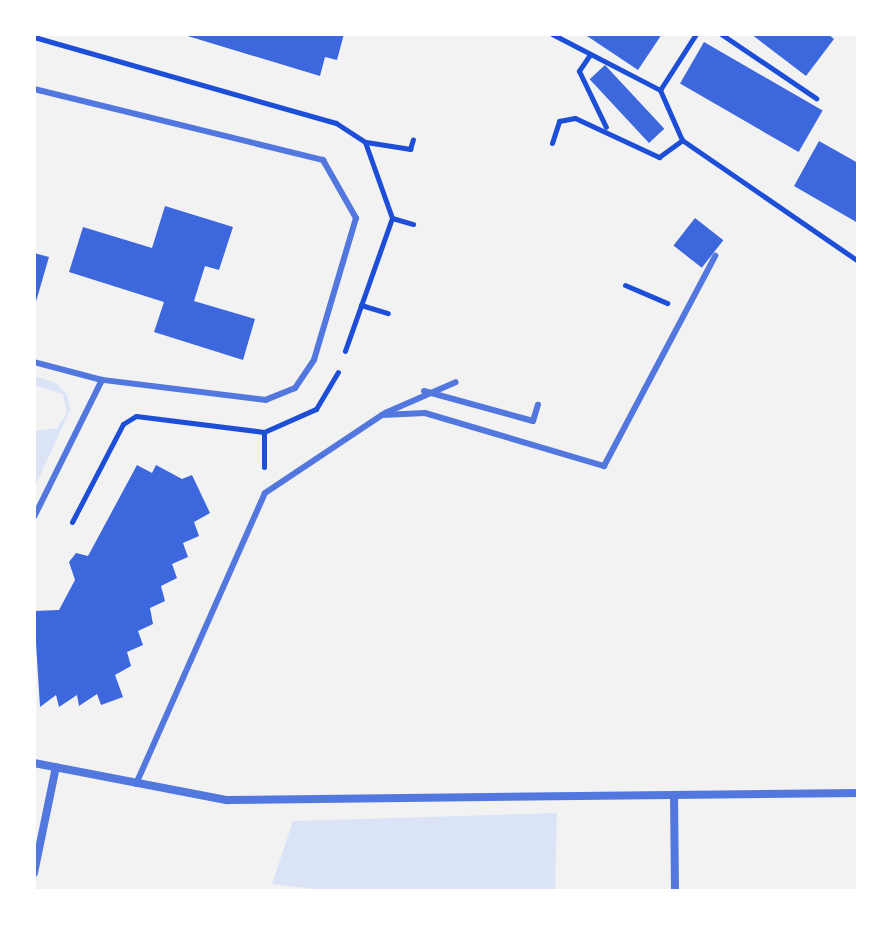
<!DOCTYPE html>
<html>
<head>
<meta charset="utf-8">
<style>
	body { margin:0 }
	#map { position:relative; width:892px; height:925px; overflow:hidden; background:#f2f2f2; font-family:"Space Grotesk",sans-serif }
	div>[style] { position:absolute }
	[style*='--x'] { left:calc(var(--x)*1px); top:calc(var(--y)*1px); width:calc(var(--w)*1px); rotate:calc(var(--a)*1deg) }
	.green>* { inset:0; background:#dbe4f7 }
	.building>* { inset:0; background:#3d67dc; transform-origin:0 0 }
	.path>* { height:5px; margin:-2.5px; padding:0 2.5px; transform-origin:2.5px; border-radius:2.5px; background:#1d4ed8 }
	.service>* { height:6px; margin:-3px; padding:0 3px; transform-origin:3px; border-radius:3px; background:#5277de }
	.minor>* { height:8px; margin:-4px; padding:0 4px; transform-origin:4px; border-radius:4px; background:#5277de }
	span { translate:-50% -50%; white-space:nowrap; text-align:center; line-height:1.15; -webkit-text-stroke:7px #fff; paint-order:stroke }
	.frame { position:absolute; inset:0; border:36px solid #fff; pointer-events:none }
</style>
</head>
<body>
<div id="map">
	<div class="green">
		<i style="clip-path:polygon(34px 376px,56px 383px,67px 395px,70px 410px,34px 489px,34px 431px,57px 428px,67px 413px,63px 394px,34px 385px)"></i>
		<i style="clip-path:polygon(557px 813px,555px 891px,331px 891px,272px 884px,293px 821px)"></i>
	</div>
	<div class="building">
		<i style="clip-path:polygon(181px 34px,344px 34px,337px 60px,325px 57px,320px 76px)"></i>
		<i style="clip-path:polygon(584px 34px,662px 34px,638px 70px)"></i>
		<i style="clip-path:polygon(751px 34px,828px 34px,834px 39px,806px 76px)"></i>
		<i style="left:704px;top:42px;width:137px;height:48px;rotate:30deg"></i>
		<i style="left:605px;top:65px;width:87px;height:21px;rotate:47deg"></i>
		<i style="clip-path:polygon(819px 141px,858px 163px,858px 223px,794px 186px)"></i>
		<i style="clip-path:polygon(165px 206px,233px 227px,219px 270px,205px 266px,194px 301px,255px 319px,243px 360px,154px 332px,164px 302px,69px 272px,83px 227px,152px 248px)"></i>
		<i style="left:695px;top:218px;width:36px;height:35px;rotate:38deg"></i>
		<i style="clip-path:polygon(34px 253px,49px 257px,35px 305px,34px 305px)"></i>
		<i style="clip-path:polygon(137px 465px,152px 473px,156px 465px,182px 479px,192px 475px,210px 513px,194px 522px,199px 536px,183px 543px,188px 557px,172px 564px,177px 578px,161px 586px,165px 601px,150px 608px,153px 624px,138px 631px,143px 645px,127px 652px,131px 666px,115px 675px,123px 697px,101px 705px,97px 694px,79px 706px,77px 695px,59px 707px,56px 695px,40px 707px,34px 611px,59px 610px,75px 580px,69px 562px,76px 553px,88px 556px)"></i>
	</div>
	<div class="path">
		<i style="--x:552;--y:34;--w:122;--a:27.4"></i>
		<i style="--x:660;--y:90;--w:67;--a:-57.3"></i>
		<i style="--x:721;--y:34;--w:115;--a:34"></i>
		<i style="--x:34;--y:37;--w:314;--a:15.9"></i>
		<i style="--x:336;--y:123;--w:35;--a:33"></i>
		<i style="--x:365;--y:142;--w:81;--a:70.4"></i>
		<i style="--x:392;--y:218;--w:141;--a:109.5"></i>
		<i style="--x:589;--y:56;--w:18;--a:124"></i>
		<i style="--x:579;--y:71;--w:62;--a:64.3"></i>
		<i style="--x:660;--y:90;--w:55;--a:66.3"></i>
		<i style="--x:682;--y:140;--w:214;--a:34.5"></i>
		<i style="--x:366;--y:142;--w:45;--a:9"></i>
		<i style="--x:410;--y:149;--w:10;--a:-73"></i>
		<i style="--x:552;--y:143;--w:23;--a:-72"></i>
		<i style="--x:559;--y:121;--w:16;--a:-11"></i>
		<i style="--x:575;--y:118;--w:93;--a:24.9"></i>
		<i style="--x:659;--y:157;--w:29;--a:-36"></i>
		<i style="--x:392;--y:218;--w:22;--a:16"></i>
		<i style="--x:625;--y:285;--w:46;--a:23.2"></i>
		<i style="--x:361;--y:305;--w:28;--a:17"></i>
		<i style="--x:264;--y:432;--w:35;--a:90"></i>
		<i style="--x:72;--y:522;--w:110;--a:-62.5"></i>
		<i style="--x:123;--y:424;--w:15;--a:-32"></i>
		<i style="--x:136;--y:416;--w:129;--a:7.1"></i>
		<i style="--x:264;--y:432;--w:57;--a:-23.9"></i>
		<i style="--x:316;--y:409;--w:43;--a:-59.3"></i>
	</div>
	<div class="service">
		<i style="--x:34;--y:89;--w:298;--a:13.8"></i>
		<i style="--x:323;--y:160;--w:67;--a:60.4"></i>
		<i style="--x:356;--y:218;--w:148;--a:106.5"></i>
		<i style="--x:314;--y:360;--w:34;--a:124"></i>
		<i style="--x:295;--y:388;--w:31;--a:158"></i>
		<i style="--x:266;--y:400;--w:165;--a:-173"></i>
		<i style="--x:102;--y:380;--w:70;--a:-165.2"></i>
		<i style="--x:424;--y:391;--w:113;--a:15.4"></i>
		<i style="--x:533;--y:421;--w:17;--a:-73"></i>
		<i style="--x:385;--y:413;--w:77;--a:-23.6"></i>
		<i style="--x:34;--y:517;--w:153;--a:-63.6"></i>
		<i style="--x:136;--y:784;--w:318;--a:-66.1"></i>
		<i style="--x:265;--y:493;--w:141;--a:-33.7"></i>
		<i style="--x:382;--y:415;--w:43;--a:-2.7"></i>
		<i style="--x:425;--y:413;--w:187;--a:16.5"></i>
		<i style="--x:604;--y:466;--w:238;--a:-62.1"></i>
	</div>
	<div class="minor">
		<i style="--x:34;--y:763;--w:197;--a:10.9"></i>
		<i style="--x:227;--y:800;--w:631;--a:-0.64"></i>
		<i style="--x:674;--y:795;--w:96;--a:89.4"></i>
		<i style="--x:34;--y:873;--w:108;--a:-78.3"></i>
	</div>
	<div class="frame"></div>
</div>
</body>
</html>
